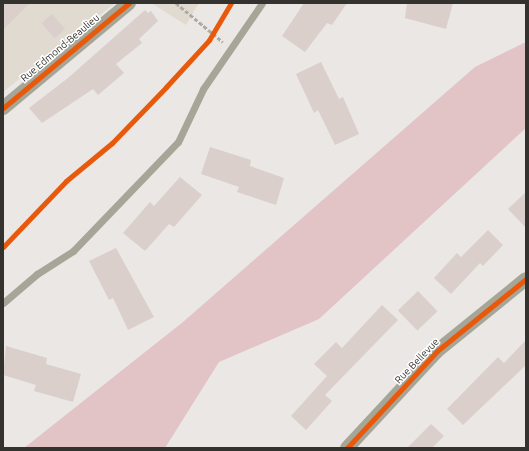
<!DOCTYPE html>
<html>
<head>
<meta charset="utf-8">
<style>
	body { margin:0 }
	#map { position:relative; width:529px; height:451px; overflow:hidden; background:#eae7e4; font-family:Ubuntu,sans-serif }
	div>[style] { position:absolute }
	[style*='--x'] { left:calc(var(--x)*1px); top:calc(var(--y)*1px); width:calc(var(--w)*1px); rotate:calc(var(--a)*1deg) }
	.built>* { inset:0; background:#e1dad1 }
	.green>* { inset:0; background:#e2c4c7 }
	.building>* { inset:0; background:#dbcfcb; transform-origin:0 0 }
	.path>* { height:2.5px; margin-top:-1.25px; transform-origin:0; background:repeating-linear-gradient(90deg,#adaca3 0 4px,transparent 0 6px) }
	.service>* { height:7px; margin:-3.5px; padding:0 3.5px; transform-origin:3.5px; border-radius:3.5px; background:#a6a698 }
	.minor>* { height:14px; margin:-7px; padding:0 7px; transform-origin:7px; border-radius:7px; background:#a6a698 }
	.cycleway>* { height:5px; margin:-2.5px; padding:0 2.5px; transform-origin:2.5px; border-radius:2.5px; background:#e8590c }
	span { translate:-50% -50%; white-space:nowrap; text-align:center; line-height:1.15; -webkit-text-stroke:3px #fff; paint-order:stroke }
	.street-label { font-size:10px; color:#34322f }
	.frame { position:absolute; inset:0; border:4px solid #34322f; pointer-events:none }
</style>
</head>
<body>
<div id="map">
	<div class="built">
		<i style="clip-path:polygon(3px 3px,115px 3px,3px 92px)"></i>
		<i style="clip-path:polygon(151px 3px,199px 3px,186px 25px)"></i>
	</div>
	<div class="green">
		<i style="clip-path:polygon(526px 42px,526px 128px,319px 319px,219px 362px,165px 448px,24px 448px,183px 322px,475px 67px)"></i>
	</div>
	<div class="building">
		<i style="clip-path:polygon(3px 3px,30px 3px,3px 30px)"></i>
		<i style="clip-path:polygon(304px 3px,347px 3px,332px 25px,327px 23px,305px 52px,282px 36px)"></i>
		<i style="clip-path:polygon(407px 3px,453px 3px,446px 29px,405px 18px)"></i>
		<i style="clip-path:polygon(145px 10px,148px 13px,151px 11px,158px 21px,139px 39px,142px 43px,116px 64px,124px 73px,98px 95px,93px 89px,42px 123px,29px 108px,68px 78px)"></i>
		<i style="left:52px;top:14px;width:20px;height:14px;rotate:49deg"></i>
		<i style="clip-path:polygon(321px 62px,339px 99px,343px 97px,359px 134px,335px 145px,318px 110px,314px 113px,296px 74px)"></i>
		<i style="clip-path:polygon(210px 147px,251px 160px,250px 166px,284px 178px,276px 205px,237px 192px,239px 187px,201px 174px)"></i>
		<i style="clip-path:polygon(180px 177px,202px 195px,174px 227px,169px 224px,145px 251px,123px 233px,150px 202px,154px 206px)"></i>
		<i style="clip-path:polygon(526px 192px,526px 228px,508px 209px)"></i>
		<i style="clip-path:polygon(488px 230px,503px 245px,483px 266px,480px 263px,451px 294px,434px 278px,457px 253px,461px 257px)"></i>
		<i style="clip-path:polygon(116px 248px,154px 317px,128px 330px,113px 298px,109px 300px,89px 261px)"></i>
		<i style="left:418px;top:291px;width:28px;height:28px;rotate:46deg"></i>
		<i style="clip-path:polygon(382px 305px,398px 320px,325px 395px,332px 401px,306px 430px,291px 416px,327px 376px,314px 364px,336px 342px,342px 348px)"></i>
		<i style="clip-path:polygon(526px 340px,526px 365px,463px 425px,447px 409px,498px 357px,504px 363px)"></i>
		<i style="clip-path:polygon(6px 346px,47px 358px,46px 364px,81px 374px,73px 402px,34px 391px,36px 385px,3px 375px)"></i>
		<i style="clip-path:polygon(431px 424px,444px 436px,432px 448px,407px 448px)"></i>
	</div>
	<div class="path">
		<i style="--x:176;--y:3;--w:61;--a:39.7"></i>
	</div>
	<div class="service">
		<i style="--x:3;--y:303;--w:45;--a:-40.5"></i>
		<i style="--x:37;--y:274;--w:43;--a:-32.6"></i>
		<i style="--x:73;--y:251;--w:151;--a:-46.1"></i>
		<i style="--x:178;--y:142;--w:59;--a:-64.7"></i>
		<i style="--x:203;--y:89;--w:104;--a:-55.5"></i>
	</div>
	<div class="minor">
		<i style="--x:3;--y:108;--w:164;--a:-39.8"></i>
		<i style="--x:347;--y:448;--w:132;--a:-47.1"></i>
		<i style="--x:437;--y:351;--w:114;--a:-39"></i>
	</div>
	<div class="cycleway">
		<i style="--x:3;--y:108;--w:164;--a:-39.8"></i>
		<i style="--x:3;--y:247;--w:91;--a:-46.3"></i>
		<i style="--x:66;--y:181;--w:60;--a:-39.6"></i>
		<i style="--x:112;--y:143;--w:78;--a:-46"></i>
		<i style="--x:166;--y:87;--w:64;--a:-47.5"></i>
		<i style="--x:209;--y:40;--w:43;--a:-59.3"></i>
		<i style="--x:347;--y:448;--w:132;--a:-47.1"></i>
		<i style="--x:437;--y:351;--w:114;--a:-39"></i>
	</div>
	<div class="street-label">
		<span style="left:60px;top:48px;rotate:-40deg">Rue Edmond-Beaulieu</span>
		<span style="left:417px;top:361px;rotate:-46deg">Rue Bellevue</span>
	</div>
	<div class="frame"></div>
</div>
</body>
</html>
